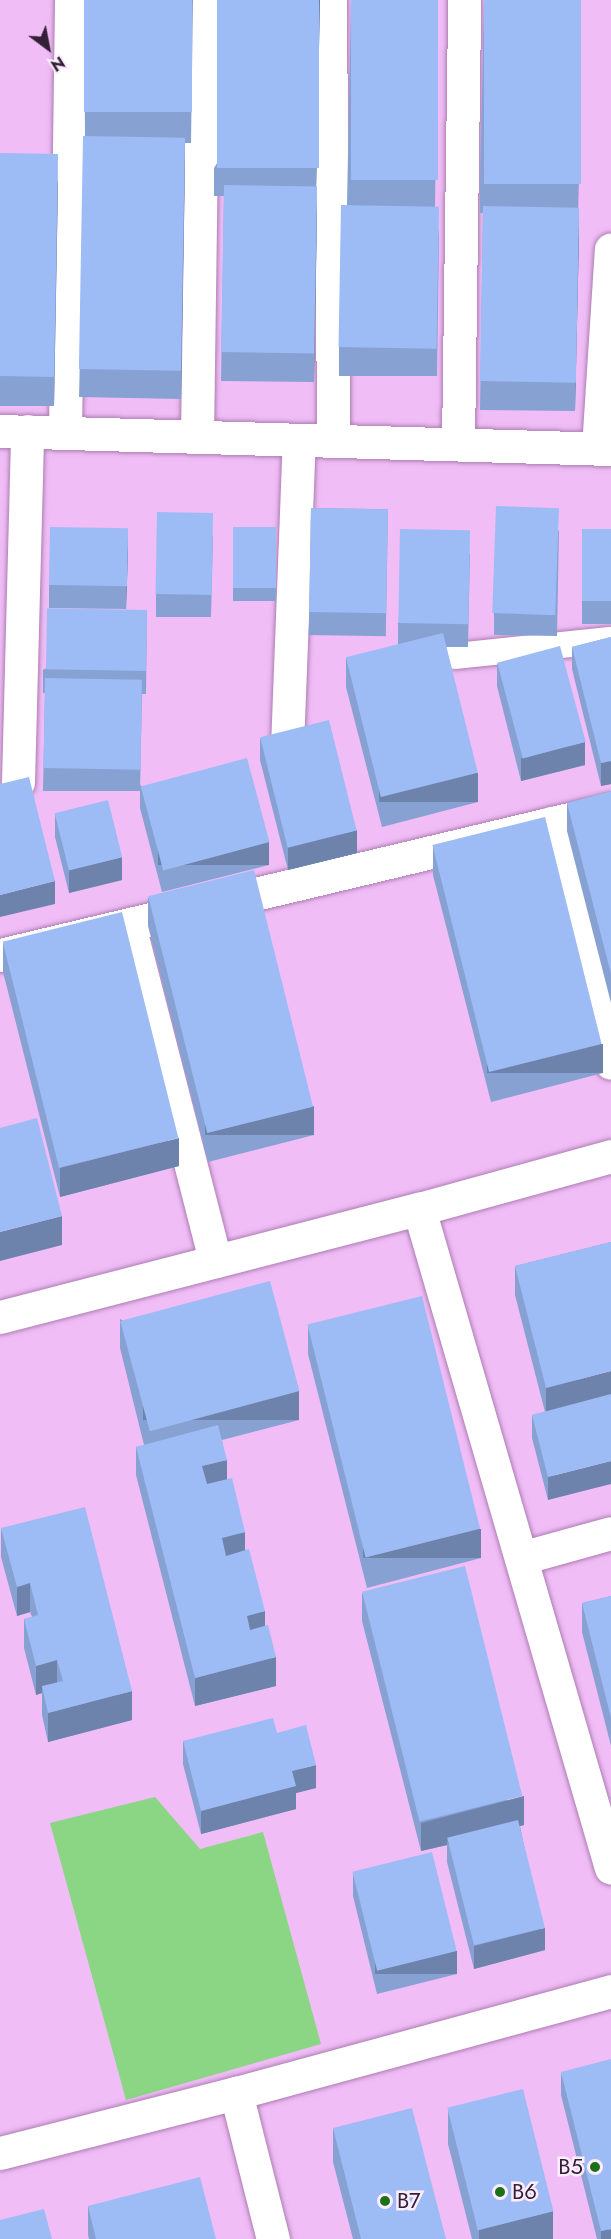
<!DOCTYPE html>
<html>
<head>
<meta charset="utf-8">
<style>
	body { margin:0 }
	#map { position:relative; width:611px; height:2239px; overflow:hidden; background:#f0bdf6; font-family:Jost,sans-serif }
	div>[style] { position:absolute }
	[style*='--x'] { left:calc(var(--x)*1px); top:calc(var(--y)*1px); width:calc(var(--w)*1px); rotate:calc(var(--a)*1deg) }
	.green>* { inset:0; background:#8ad684 }
	.roads { filter:drop-shadow(0 0 2px #ac7db2) drop-shadow(0 0 2px #ac7db2) }
	.lane>* { height:26px; margin:-13px; padding:0 13px; transform-origin:13px; border-radius:13px; background:#fff }
	.street>* { height:33px; margin:-16.5px; padding:0 16.5px; transform-origin:16.5px; border-radius:16.5px; background:#fff }
	.wall>* { inset:0; background:#87a1d3; transform-origin:0 0 }
	.shaded-wall>* { inset:0; background:#6e83ac; transform-origin:0 0 }
	.building>* { inset:0; background:#9dbbf5; transform-origin:0 0 }
	.dots>* { width:16px; height:16px; translate:-50% -50%; box-sizing:border-box; border:3px solid #fcedfe; border-radius:50% }
	span { translate:-50% -50%; white-space:nowrap; text-align:center; line-height:1.15; -webkit-text-stroke:5px #fcedfe; paint-order:stroke }
	.poi-label { font-size:22px; color:#332036 }
	.right { translate:-100% -50%; text-align:right }
	.left { translate:0 -50%; text-align:left }
	.north { position:absolute; left:18px; top:18px; width:60px; height:60px; -webkit-text-stroke:4px #fcedfe; paint-order:stroke; rotate:148deg; font-size:16px; font-weight:700; line-height:24px; text-align:center; color:#332036 }
	.north::after { content:''; display:block; margin:auto; width:21px; height:27px; background:#332036; clip-path:polygon(50% 0,100% 100%,50% 72%,0 100%) }
</style>
</head>
<body>
<div id="map">
	<div class="green">
		<i style="clip-path:polygon(155px 1797px,200px 1849px,263px 1832px,321px 2044px,126px 2100px,50px 1823px)"></i>
	</div>
	<div class="roads">
		<div class="lane">
			<i style="--x:455;--y:656;--w:157;--a:-5.9"></i>
		</div>
		<div class="street">
			<i style="--x:330;--y:0;--w:440;--a:89.6"></i>
			<i style="--x:0;--y:431;--w:611;--a:1.69"></i>
			<i style="--x:65;--y:433;--w:433;--a:-89.2"></i>
			<i style="--x:197;--y:437;--w:437;--a:-89.2"></i>
			<i style="--x:458;--y:444;--w:444;--a:-89.2"></i>
			<i style="--x:598;--y:448;--w:199;--a:-86.3"></i>
			<i style="--x:287;--y:747;--w:307;--a:-87.8"></i>
			<i style="--x:18;--y:782;--w:351;--a:-88.5"></i>
			<i style="--x:551;--y:823;--w:247;--a:76"></i>
			<i style="--x:129;--y:925;--w:347;--a:75.6"></i>
			<i style="--x:0;--y:955;--w:628;--a:-13.44"></i>
			<i style="--x:419;--y:1209;--w:686;--a:73.76"></i>
			<i style="--x:0;--y:1317;--w:433;--a:-14.5"></i>
			<i style="--x:419;--y:1209;--w:199;--a:-15.4"></i>
			<i style="--x:521;--y:1558;--w:93;--a:-15.5"></i>
			<i style="--x:236;--y:2093;--w:151;--a:75.8"></i>
			<i style="--x:0;--y:2153;--w:244;--a:-14.3"></i>
			<i style="--x:236;--y:2093;--w:389;--a:-15.2"></i>
		</div>
	</div>
	<div class="wall">
		<i style="clip-path:polygon(84px 0,193px 0,191px 143px,185px 143px,181px 399px,79px 397px,85px 136px)"></i>
		<i style="clip-path:polygon(320px 0,316px 186px,317px 215px,314px 382px,221px 381px,224px 196px,214px 196px,214px 168px)"></i>
		<i style="clip-path:polygon(351px 0,438px 0,435px 207px,439px 235px,437px 376px,339px 376px,339px 347px,347px 205px)"></i>
		<i style="clip-path:polygon(484px 0,581px 0,578px 207px,579px 236px,575px 411px,480px 410px,483px 213px,480px 213px,480px 184px)"></i>
		<i style="clip-path:polygon(0 156px,58px 182px,54px 406px,0 406px)"></i>
		<i style="left:311px;top:508px;width:77px;height:127px;rotate:1deg"></i>
		<i style="left:233px;top:527px;width:43px;height:74px"></i>
		<i style="left:582px;top:529px;width:29px;height:95px"></i>
		<i style="clip-path:polygon(559px 530px,557px 636px,494px 635px,494px 613px)"></i>
		<i style="clip-path:polygon(213px 536px,211px 617px,156px 617px,156px 594px)"></i>
		<i style="clip-path:polygon(128px 551px,126px 609px,49px 608px,49px 585px)"></i>
		<i style="clip-path:polygon(470px 553px,468px 647px,446px 647px,478px 802px,382px 827px,346px 687px,346px 658px,398px 645px,398px 623px)"></i>
		<i style="clip-path:polygon(147px 610px,146px 694px,142px 694px,140px 791px,43px 791px,45px 693px,43px 693px,43px 670px)"></i>
		<i style="clip-path:polygon(611px 637px,611px 784px,601px 786px,572px 669px,572px 647px)"></i>
		<i style="clip-path:polygon(497px 663px,585px 765px,521px 781px,497px 686px)"></i>
		<i style="clip-path:polygon(260px 738px,357px 853px,288px 870px,260px 760px)"></i>
		<i style="clip-path:polygon(140px 785px,269px 865px,162px 892px,140px 808px)"></i>
		<i style="clip-path:polygon(611px 791px,611px 1003px,567px 831px,567px 803px)"></i>
		<i style="clip-path:polygon(55px 814px,122px 880px,69px 893px,55px 837px)"></i>
		<i style="clip-path:polygon(433px 846px,603px 1073px,491px 1102px,433px 875px)"></i>
		<i style="clip-path:polygon(148px 897px,314px 1135px,208px 1162px,148px 926px)"></i>
		<i style="clip-path:polygon(3px 943px,179px 1166px,60px 1197px,3px 972px)"></i>
		<i style="clip-path:polygon(611px 1242px,548px 1500px,532px 1438px,532px 1415px,545px 1412px,515px 1295px,515px 1266px)"></i>
		<i style="clip-path:polygon(120px 1319px,299px 1420px,222px 1440px,227px 1479px,265px 1626px,276px 1686px,195px 1706px,136px 1475px,136px 1447px,144px 1445px,120px 1348px)"></i>
		<i style="clip-path:polygon(308px 1325px,481px 1558px,367px 1588px,308px 1354px)"></i>
		<i style="clip-path:polygon(1px 1528px,132px 1720px,48px 1742px,42px 1715px,42px 1693px,36px 1695px,24px 1648px,24px 1619px,32px 1617px,30px 1612px,17px 1616px,1px 1557px)"></i>
		<i style="clip-path:polygon(362px 1593px,524px 1825px,520px 1826px,545px 1950px,474px 1969px,447px 1862px,447px 1845px,421px 1851px,362px 1621px)"></i>
		<i style="clip-path:polygon(611px 1596px,611px 1746px,582px 1632px,582px 1603px)"></i>
		<i style="clip-path:polygon(277px 1733px,316px 1788px,296px 1793px,296px 1809px,201px 1834px,183px 1764px,183px 1741px)"></i>
		<i style="clip-path:polygon(353px 1873px,457px 1974px,377px 1994px,353px 1896px)"></i>
		<i style="clip-path:polygon(561px 2072px,611px 2239px,597px 2239px,561px 2095px)"></i>
		<i style="clip-path:polygon(448px 2109px,553px 2239px,472px 2239px,448px 2144px)"></i>
		<i style="clip-path:polygon(333px 2128px,446px 2239px,353px 2239px,333px 2162px)"></i>
		<i style="clip-path:polygon(88px 2206px,216px 2239px,89px 2239px,88px 2235px)"></i>
	</div>
	<div class="shaded-wall">
		<i style="clip-path:polygon(319px 0,320px 0,316px 198px,316px 169px)"></i>
		<i style="clip-path:polygon(581px 0,578px 214px,578px 185px)"></i>
		<i style="clip-path:polygon(185px 138px,185px 166px,181px 399px,181px 370px)"></i>
		<i style="clip-path:polygon(58px 154px,58px 182px,54px 406px,54px 377px)"></i>
		<i style="clip-path:polygon(317px 186px,317px 215px,314px 382px,314px 353px)"></i>
		<i style="clip-path:polygon(579px 207px,579px 236px,575px 411px,575px 383px)"></i>
		<i style="clip-path:polygon(128px 529px,128px 551px,126px 609px,126px 586px)"></i>
		<i style="clip-path:polygon(585px 742px,585px 765px,521px 781px,521px 758px)"></i>
		<i style="clip-path:polygon(611px 761px,611px 784px,601px 786px,601px 763px)"></i>
		<i style="left:478px;top:773px;width:29px;height:99px;rotate:90deg"></i>
		<i style="clip-path:polygon(357px 830px,357px 853px,288px 870px,288px 847px)"></i>
		<i style="left:269px;top:842px;width:23px;height:111px;rotate:90deg"></i>
		<i style="clip-path:polygon(122px 857px,122px 880px,69px 893px,69px 870px)"></i>
		<i style="clip-path:polygon(55px 881px,55px 904px,0 917px,0 895px)"></i>
		<i style="left:603px;top:1044px;width:29px;height:116px;rotate:90deg"></i>
		<i style="left:314px;top:1106px;width:29px;height:109px;rotate:90deg"></i>
		<i style="clip-path:polygon(179px 1138px,179px 1166px,60px 1197px,60px 1168px)"></i>
		<i style="clip-path:polygon(62px 1216px,62px 1245px,0 1261px,0 1232px)"></i>
		<i style="clip-path:polygon(611px 1371px,611px 1400px,546px 1416px,546px 1388px)"></i>
		<i style="left:299px;top:1391px;width:29px;height:156px;rotate:90deg"></i>
		<i style="clip-path:polygon(227px 1460px,227px 1488px,202px 1495px,202px 1466px)"></i>
		<i style="clip-path:polygon(611px 1461px,611px 1484px,548px 1500px,548px 1477px)"></i>
		<i style="left:481px;top:1529px;width:29px;height:118px;rotate:90deg"></i>
		<i style="clip-path:polygon(245px 1532px,245px 1561px,222px 1567px,222px 1538px)"></i>
		<i style="clip-path:polygon(30px 1583px,30px 1612px,17px 1616px,17px 1587px)"></i>
		<i style="clip-path:polygon(265px 1611px,265px 1640px,247px 1645px,247px 1616px)"></i>
		<i style="clip-path:polygon(276px 1657px,276px 1686px,195px 1706px,195px 1678px)"></i>
		<i style="clip-path:polygon(57px 1660px,57px 1689px,42px 1686px,42px 1693px,36px 1695px,36px 1666px)"></i>
		<i style="clip-path:polygon(132px 1691px,132px 1720px,48px 1742px,48px 1713px)"></i>
		<i style="clip-path:polygon(316px 1765px,316px 1788px,296px 1793px,296px 1809px,201px 1834px,201px 1811px,292px 1771px)"></i>
		<i style="clip-path:polygon(524px 1796px,524px 1825px,448px 1844px,447px 1839px,447px 1845px,421px 1851px,421px 1823px)"></i>
		<i style="clip-path:polygon(545px 1928px,545px 1950px,474px 1969px,474px 1946px)"></i>
		<i style="left:457px;top:1951px;width:23px;height:82px;rotate:90deg"></i>
		<i style="clip-path:polygon(553px 2211px,553px 2239px,479px 2239px,479px 2230px)"></i>
		<i style="clip-path:polygon(611px 2229px,611px 2239px,601px 2239px,601px 2231px)"></i>
	</div>
	<div class="building">
		<i style="left:84px;top:0;width:108px;height:112px"></i>
		<i style="left:217px;top:0;width:102px;height:168px"></i>
		<i style="left:351px;top:0;width:87px;height:180px"></i>
		<i style="left:484px;top:0;width:97px;height:184px"></i>
		<i style="left:83px;top:136px;width:102px;height:233px;rotate:1deg"></i>
		<i style="left:58px;top:154px;width:223px;height:58px;rotate:91deg"></i>
		<i style="left:224px;top:185px;width:93px;height:167px;rotate:1deg"></i>
		<i style="left:341px;top:205px;width:98px;height:142px;rotate:1deg"></i>
		<i style="left:483px;top:206px;width:96px;height:175px;rotate:1deg"></i>
		<i style="left:496px;top:506px;width:63px;height:107px;rotate:2deg"></i>
		<i style="left:311px;top:508px;width:77px;height:104px;rotate:1deg"></i>
		<i style="left:157px;top:512px;width:56px;height:82px;rotate:1deg"></i>
		<i style="left:50px;top:527px;width:78px;height:58px;rotate:1deg"></i>
		<i style="left:233px;top:527px;width:43px;height:61px"></i>
		<i style="left:400px;top:529px;width:70px;height:94px;rotate:1deg"></i>
		<i style="left:582px;top:529px;width:29px;height:72px"></i>
		<i style="left:147px;top:610px;width:61px;height:100px;rotate:91deg"></i>
		<i style="left:443px;top:633px;width:144px;height:100px;rotate:76deg"></i>
		<i style="clip-path:polygon(611px 637px,611px 761px,601px 763px,572px 647px)"></i>
		<i style="left:560px;top:646px;width:99px;height:65px;rotate:75deg"></i>
		<i style="left:45px;top:678px;width:97px;height:90px;rotate:1deg"></i>
		<i style="left:329px;top:720px;width:114px;height:71px;rotate:76deg"></i>
		<i style="left:247px;top:758px;width:87px;height:110px;rotate:75deg"></i>
		<i style="clip-path:polygon(29px 777px,55px 881px,0 895px,0 784px)"></i>
		<i style="clip-path:polygon(611px 791px,611px 974px,567px 803px)"></i>
		<i style="left:108px;top:800px;width:59px;height:55px;rotate:76deg"></i>
		<i style="left:545px;top:817px;width:234px;height:116px;rotate:76deg"></i>
		<i style="left:254px;top:870px;width:244px;height:109px;rotate:76deg"></i>
		<i style="left:122px;top:912px;width:233px;height:123px;rotate:76deg"></i>
		<i style="clip-path:polygon(37px 1118px,62px 1216px,0 1232px,0 1128px)"></i>
		<i style="clip-path:polygon(611px 1242px,611px 1371px,546px 1388px,515px 1266px)"></i>
		<i style="left:270px;top:1281px;width:114px;height:155px;rotate:75deg"></i>
		<i style="left:422px;top:1296px;width:240px;height:118px;rotate:76deg"></i>
		<i style="clip-path:polygon(611px 1394px,611px 1461px,548px 1477px,532px 1415px)"></i>
		<i style="clip-path:polygon(218px 1425px,227px 1460px,202px 1466px,207px 1484px,232px 1478px,245px 1532px,222px 1538px,226px 1556px,249px 1549px,265px 1611px,247px 1616px,250px 1630px,268px 1625px,276px 1657px,195px 1678px,136px 1447px)"></i>
		<i style="clip-path:polygon(85px 1507px,132px 1691px,48px 1713px,42px 1686px,63px 1681px,57px 1660px,36px 1666px,24px 1619px,38px 1615px,30px 1583px,17px 1587px,1px 1528px)"></i>
		<i style="left:465px;top:1566px;width:237px;height:106px;rotate:76deg"></i>
		<i style="clip-path:polygon(611px 1596px,611px 1718px,582px 1603px)"></i>
		<i style="clip-path:polygon(273px 1718px,277px 1733px,306px 1725px,316px 1765px,292px 1771px,296px 1786px,201px 1811px,183px 1741px)"></i>
		<i style="left:518px;top:1820px;width:111px;height:73px;rotate:76deg"></i>
		<i style="left:432px;top:1852px;width:102px;height:82px;rotate:76deg"></i>
		<i style="clip-path:polygon(611px 2059px,611px 2229px,601px 2231px,561px 2072px)"></i>
		<i style="left:523px;top:2089px;width:126px;height:78px;rotate:76deg"></i>
		<i style="clip-path:polygon(412px 2108px,446px 2239px,361px 2239px,333px 2128px)"></i>
		<i style="clip-path:polygon(200px 2177px,216px 2239px,96px 2239px,88px 2206px)"></i>
		<i style="clip-path:polygon(44px 2209px,52px 2239px,0 2239px,0 2220px)"></i>
	</div>
	<div class="dots">
		<i style="left:595px;top:2167px;background:#1c701a"></i>
		<i style="left:500px;top:2192px;background:#1c701a"></i>
		<i style="left:385px;top:2201px;background:#1c701a"></i>
	</div>
	<div class="poi-label">
		<span class="right" style="left:583px;top:2167px">B5</span>
		<span class="left" style="left:512px;top:2192px">B6</span>
		<span class="left" style="left:397px;top:2201px">B7</span>
	</div>
	<div class="north">N</div>
</div>
</body>
</html>
